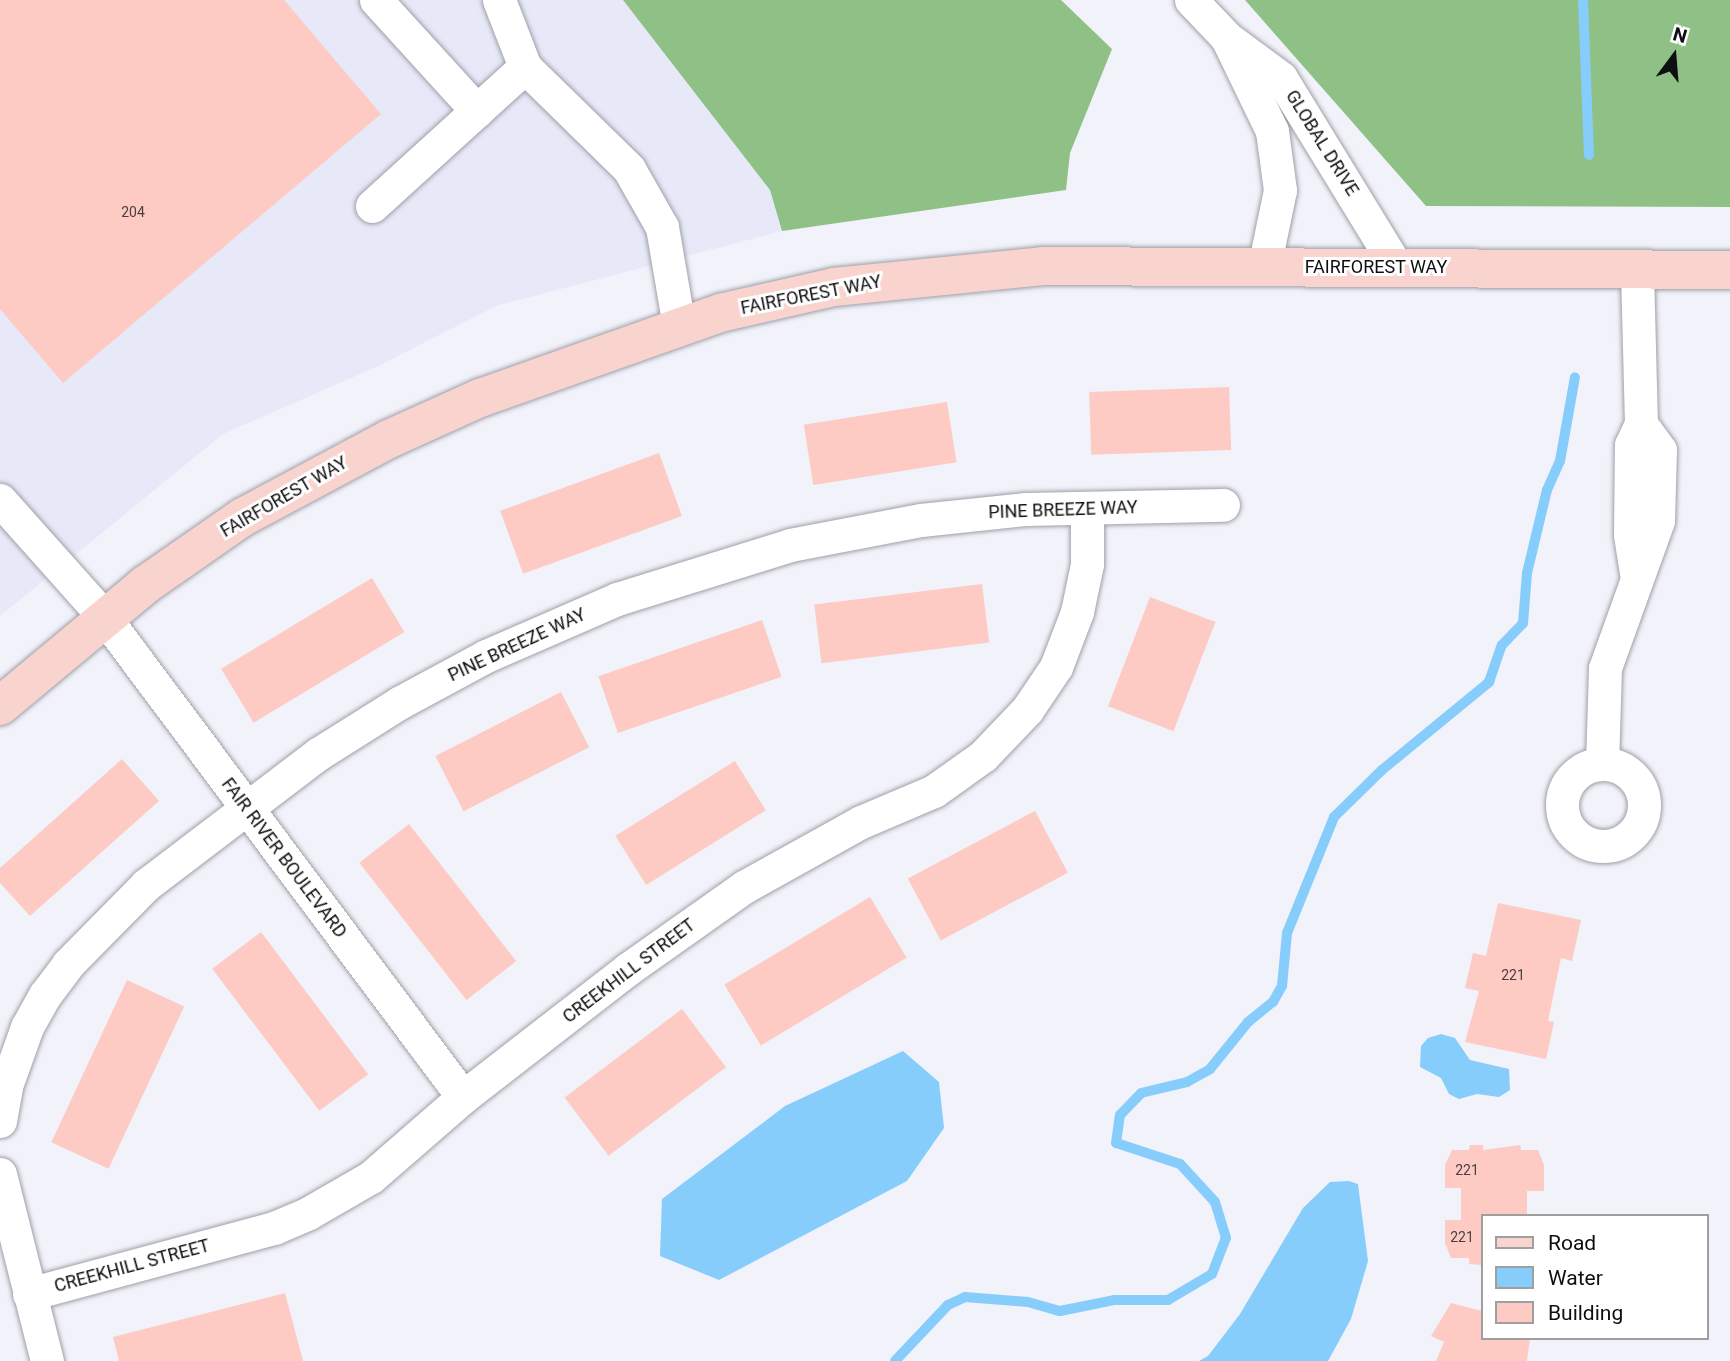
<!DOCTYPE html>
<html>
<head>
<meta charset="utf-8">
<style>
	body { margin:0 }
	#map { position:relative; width:1730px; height:1361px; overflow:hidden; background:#f1f2fa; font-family:Roboto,sans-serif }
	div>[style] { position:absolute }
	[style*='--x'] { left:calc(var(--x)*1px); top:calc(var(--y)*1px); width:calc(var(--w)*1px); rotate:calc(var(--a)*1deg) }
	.built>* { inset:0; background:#e7e8f8 }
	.forest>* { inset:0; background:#8fc085 }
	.water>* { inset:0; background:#87cdfc }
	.stream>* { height:10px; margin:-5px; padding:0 5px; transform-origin:5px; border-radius:5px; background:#87cdfc }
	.building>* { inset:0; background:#fdcbc3; transform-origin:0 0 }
	.roads { filter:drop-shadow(0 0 2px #9fa0a8) drop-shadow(0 0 2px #9fa0a8) }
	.minor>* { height:33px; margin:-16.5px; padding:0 16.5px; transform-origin:16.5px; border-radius:16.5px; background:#fff }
	.minor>.ring { margin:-16.5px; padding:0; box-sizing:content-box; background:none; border:33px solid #fff; border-radius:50% }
	.major>* { height:38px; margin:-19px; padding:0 19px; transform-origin:19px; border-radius:19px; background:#f9d3cd }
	span { translate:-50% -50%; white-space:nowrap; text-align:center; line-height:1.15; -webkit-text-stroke:6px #fff; paint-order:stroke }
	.number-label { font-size:14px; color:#4a3e3e }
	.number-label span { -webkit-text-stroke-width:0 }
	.street-label { font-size:18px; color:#0f0f11 }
	.legend { position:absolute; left:1481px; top:1214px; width:228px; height:126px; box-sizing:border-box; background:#fff; border:2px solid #9f9fa0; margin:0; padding:9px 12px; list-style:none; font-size:21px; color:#0f0f11 }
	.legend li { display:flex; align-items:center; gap:14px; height:35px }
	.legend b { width:35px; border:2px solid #9f9fa0 }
	.north { position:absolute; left:1639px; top:21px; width:70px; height:70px; -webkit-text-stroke:5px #fff; paint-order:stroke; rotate:16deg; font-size:19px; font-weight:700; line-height:28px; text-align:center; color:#0f0f11 }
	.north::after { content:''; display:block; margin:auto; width:24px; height:32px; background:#0f0f11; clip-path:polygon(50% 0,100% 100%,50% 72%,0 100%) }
</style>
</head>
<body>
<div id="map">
	<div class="built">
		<i style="clip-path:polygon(0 0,623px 0,770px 190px,782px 231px,496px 306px,376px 367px,223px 434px,0 616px)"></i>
	</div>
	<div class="forest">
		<i style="clip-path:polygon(623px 0,1061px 0,1112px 49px,1070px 153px,1066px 190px,782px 231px,770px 190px)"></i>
		<i style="clip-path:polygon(1245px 0,1730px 0,1730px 207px,1426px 206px)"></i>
	</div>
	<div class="water">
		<i style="clip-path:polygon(1441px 1034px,1455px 1038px,1470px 1060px,1509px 1069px,1510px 1090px,1499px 1097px,1477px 1094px,1459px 1099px,1449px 1094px,1441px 1078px,1420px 1067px,1421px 1046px,1428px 1038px)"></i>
		<i style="clip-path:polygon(903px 1051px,939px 1082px,944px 1128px,907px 1181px,719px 1280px,660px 1256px,662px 1199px,785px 1106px)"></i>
		<i style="clip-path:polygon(1349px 1181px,1358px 1184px,1368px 1261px,1351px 1319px,1328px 1361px,1199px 1361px,1208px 1356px,1240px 1314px,1303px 1208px,1330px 1182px)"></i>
	</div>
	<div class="stream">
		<i style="--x:1583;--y:0;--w:155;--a:87.8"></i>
		<i style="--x:895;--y:1361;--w:77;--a:-46.6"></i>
		<i style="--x:948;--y:1305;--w:19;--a:-25"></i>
		<i style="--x:965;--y:1297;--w:63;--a:4.5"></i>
		<i style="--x:1028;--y:1302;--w:33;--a:16"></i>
		<i style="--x:1060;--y:1311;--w:55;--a:-11.5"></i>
		<i style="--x:1114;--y:1300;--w:54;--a:0"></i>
		<i style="--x:1168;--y:1300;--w:51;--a:-30.6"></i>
		<i style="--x:1212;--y:1274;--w:39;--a:-69"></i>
		<i style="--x:1226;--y:1238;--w:38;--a:-107"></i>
		<i style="--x:1215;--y:1202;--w:52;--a:-132.6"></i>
		<i style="--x:1180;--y:1164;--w:67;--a:-161.8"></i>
		<i style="--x:1116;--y:1143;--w:28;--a:-82"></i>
		<i style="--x:1120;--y:1115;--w:30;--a:-46"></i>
		<i style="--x:1141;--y:1093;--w:47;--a:-13.4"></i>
		<i style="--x:1187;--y:1082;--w:26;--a:-29"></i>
		<i style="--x:1210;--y:1069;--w:60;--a:-51"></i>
		<i style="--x:1248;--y:1022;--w:32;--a:-39"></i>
		<i style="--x:1273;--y:1002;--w:18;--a:-61"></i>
		<i style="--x:1282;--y:986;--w:53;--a:-84.6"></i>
		<i style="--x:1287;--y:933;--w:125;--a:-67.9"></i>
		<i style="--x:1334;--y:817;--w:67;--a:-44.4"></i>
		<i style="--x:1382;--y:770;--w:139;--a:-39.4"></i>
		<i style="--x:1489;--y:682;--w:39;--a:-71"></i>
		<i style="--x:1502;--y:645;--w:30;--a:-46"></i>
		<i style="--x:1523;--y:623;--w:50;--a:-85.4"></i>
		<i style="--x:1527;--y:573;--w:85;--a:-76.5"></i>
		<i style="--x:1547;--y:490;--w:32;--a:-66"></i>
		<i style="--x:1560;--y:461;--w:85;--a:-79.9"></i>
	</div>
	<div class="building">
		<i style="clip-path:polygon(0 0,284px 0,381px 114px,63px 383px,0 309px)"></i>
		<i style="left:1229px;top:387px;width:63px;height:140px;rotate:88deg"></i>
		<i style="left:947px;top:402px;width:61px;height:145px;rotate:81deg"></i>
		<i style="left:659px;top:453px;width:67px;height:169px;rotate:70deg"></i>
		<i style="left:372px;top:578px;width:63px;height:176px;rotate:59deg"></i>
		<i style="left:982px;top:584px;width:59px;height:169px;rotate:83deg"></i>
		<i style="left:1150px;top:597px;width:70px;height:117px;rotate:21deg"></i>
		<i style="left:762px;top:620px;width:60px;height:173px;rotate:71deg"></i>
		<i style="left:561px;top:692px;width:62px;height:141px;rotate:63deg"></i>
		<i style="clip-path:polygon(122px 759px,159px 801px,30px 916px,0 883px,0 868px)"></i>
		<i style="left:735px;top:761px;width:58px;height:141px;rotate:58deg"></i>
		<i style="left:1035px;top:811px;width:70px;height:144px;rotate:62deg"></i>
		<i style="left:409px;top:824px;width:174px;height:63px;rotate:52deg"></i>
		<i style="left:870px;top:897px;width:71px;height:170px;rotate:59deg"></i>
		<i style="clip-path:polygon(1498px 903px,1581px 920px,1572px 961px,1561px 958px,1548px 1021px,1554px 1022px,1546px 1059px,1465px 1042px,1479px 991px,1465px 988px,1473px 953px,1486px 956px)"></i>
		<i style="left:261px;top:932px;width:178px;height:61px;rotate:53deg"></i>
		<i style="left:127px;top:980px;width:63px;height:179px;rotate:25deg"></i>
		<i style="left:682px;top:1009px;width:73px;height:147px;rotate:53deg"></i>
		<i style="clip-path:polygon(1470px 1145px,1483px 1145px,1483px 1150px,1520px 1145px,1521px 1150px,1538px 1150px,1544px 1165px,1544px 1191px,1527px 1191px,1527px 1216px,1483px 1216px,1482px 1265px,1469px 1264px,1469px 1258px,1451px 1258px,1445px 1243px,1445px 1220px,1461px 1220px,1461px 1188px,1445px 1188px,1445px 1165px,1452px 1150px,1469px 1150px)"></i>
		<i style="clip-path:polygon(285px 1293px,303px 1361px,119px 1361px,113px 1337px)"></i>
		<i style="clip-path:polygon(1451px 1303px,1482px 1311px,1483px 1338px,1530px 1338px,1527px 1361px,1436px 1361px,1444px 1342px,1431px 1336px)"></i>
	</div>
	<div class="roads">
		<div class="minor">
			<i style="--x:376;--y:0;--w:150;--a:47.7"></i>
			<i style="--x:499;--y:0;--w:72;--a:68.8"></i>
			<i style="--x:525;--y:67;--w:146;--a:44.4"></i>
			<i style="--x:629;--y:169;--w:67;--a:60.4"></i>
			<i style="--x:662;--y:227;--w:100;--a:80.3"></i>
			<i style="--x:1191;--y:0;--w:52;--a:46.5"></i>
			<i style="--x:1227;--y:38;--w:67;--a:36.5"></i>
			<i style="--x:1281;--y:78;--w:222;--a:58.5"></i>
			<i style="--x:1228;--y:40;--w:101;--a:64.2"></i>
			<i style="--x:1272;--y:131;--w:60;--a:82.3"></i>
			<i style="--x:1280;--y:190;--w:79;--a:101.7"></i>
			<i style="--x:372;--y:206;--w:207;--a:-42.3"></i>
			<i style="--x:0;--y:500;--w:158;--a:48.3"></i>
			<i style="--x:105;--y:618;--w:598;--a:53.23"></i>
			<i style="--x:1636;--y:573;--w:39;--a:-99"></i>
			<i style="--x:1630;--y:534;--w:89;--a:-89.4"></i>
			<i style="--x:1631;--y:445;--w:23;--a:-65"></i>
			<i style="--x:1641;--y:424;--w:155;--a:-91.5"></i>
			<i class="ring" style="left:1562px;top:764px;width:49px;height:49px"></i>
			<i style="--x:1602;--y:764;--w:96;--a:-88.2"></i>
			<i style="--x:1605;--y:668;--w:156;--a:-70.2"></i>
			<i style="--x:1658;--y:521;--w:71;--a:-88.4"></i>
			<i style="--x:1660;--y:450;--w:32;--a:-126"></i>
			<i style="--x:0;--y:1121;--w:36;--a:-80"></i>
			<i style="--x:6;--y:1086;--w:63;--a:-70.4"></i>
			<i style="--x:27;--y:1027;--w:37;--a:-61"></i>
			<i style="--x:45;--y:995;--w:39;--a:-53"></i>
			<i style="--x:68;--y:964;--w:111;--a:-45.4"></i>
			<i style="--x:146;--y:885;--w:216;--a:-37.3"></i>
			<i style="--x:318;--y:754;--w:96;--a:-32.2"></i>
			<i style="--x:399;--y:703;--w:99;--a:-28.4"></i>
			<i style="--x:486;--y:656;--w:143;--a:-23.5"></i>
			<i style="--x:617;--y:599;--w:181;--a:-17.3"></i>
			<i style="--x:790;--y:545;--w:133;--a:-10.8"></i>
			<i style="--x:921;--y:520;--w:106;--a:-6"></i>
			<i style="--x:1026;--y:509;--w:197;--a:-1.2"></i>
			<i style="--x:0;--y:1174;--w:193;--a:75.9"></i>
			<i style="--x:29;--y:1294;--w:254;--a:-15.1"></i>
			<i style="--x:274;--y:1228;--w:36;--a:-23"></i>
			<i style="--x:307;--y:1214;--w:74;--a:-30"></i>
			<i style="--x:371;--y:1177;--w:122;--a:-41"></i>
			<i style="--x:463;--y:1097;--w:209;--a:-37.8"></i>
			<i style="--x:628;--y:969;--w:142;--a:-35.3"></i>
			<i style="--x:744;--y:887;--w:134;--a:-29.1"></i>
			<i style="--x:861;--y:822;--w:79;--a:-23"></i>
			<i style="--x:934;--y:791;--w:60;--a:-35.5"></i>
			<i style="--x:983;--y:756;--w:64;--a:-46.3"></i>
			<i style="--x:1027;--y:710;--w:52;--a:-56"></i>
			<i style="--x:1056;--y:667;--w:59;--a:-69.1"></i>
			<i style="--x:1077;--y:612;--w:49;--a:-78.2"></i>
			<i style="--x:1087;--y:564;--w:56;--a:-90"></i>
		</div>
		<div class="major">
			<i style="--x:0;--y:706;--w:189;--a:-39.8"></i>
			<i style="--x:145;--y:585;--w:119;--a:-34.8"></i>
			<i style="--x:243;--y:517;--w:166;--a:-28.1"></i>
			<i style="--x:389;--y:439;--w:100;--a:-24.3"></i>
			<i style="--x:480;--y:398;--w:255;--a:-19.5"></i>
			<i style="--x:720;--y:313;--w:117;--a:-12.8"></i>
			<i style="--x:834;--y:287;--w:210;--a:-5.7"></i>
			<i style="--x:1043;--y:266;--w:687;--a:0.33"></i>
		</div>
	</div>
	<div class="number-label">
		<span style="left:133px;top:212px">204</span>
		<span style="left:1513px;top:975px">221</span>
		<span style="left:1467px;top:1170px">221</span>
		<span style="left:1462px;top:1237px">221</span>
	</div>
	<div class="street-label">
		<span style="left:1322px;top:143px;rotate:58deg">GLOBAL DRIVE</span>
		<span style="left:1376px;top:267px">FAIRFOREST WAY</span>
		<span style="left:811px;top:295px;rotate:-11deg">FAIRFOREST WAY</span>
		<span style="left:284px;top:497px;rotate:-30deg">FAIRFOREST WAY</span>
		<span style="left:1063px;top:510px;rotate:-2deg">PINE BREEZE WAY</span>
		<span style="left:517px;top:645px;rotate:-25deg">PINE BREEZE WAY</span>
		<span style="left:284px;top:858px;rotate:53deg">FAIR RIVER BOULEVARD</span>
		<span style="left:629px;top:971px;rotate:-37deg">CREEKHILL STREET</span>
		<span style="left:132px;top:1266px;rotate:-15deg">CREEKHILL STREET</span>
	</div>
	<ul class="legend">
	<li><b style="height:9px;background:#f9d3cd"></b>Road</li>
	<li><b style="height:19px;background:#87cdfc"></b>Water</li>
	<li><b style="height:19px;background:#fdcbc3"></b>Building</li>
	</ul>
	<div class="north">N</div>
</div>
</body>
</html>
